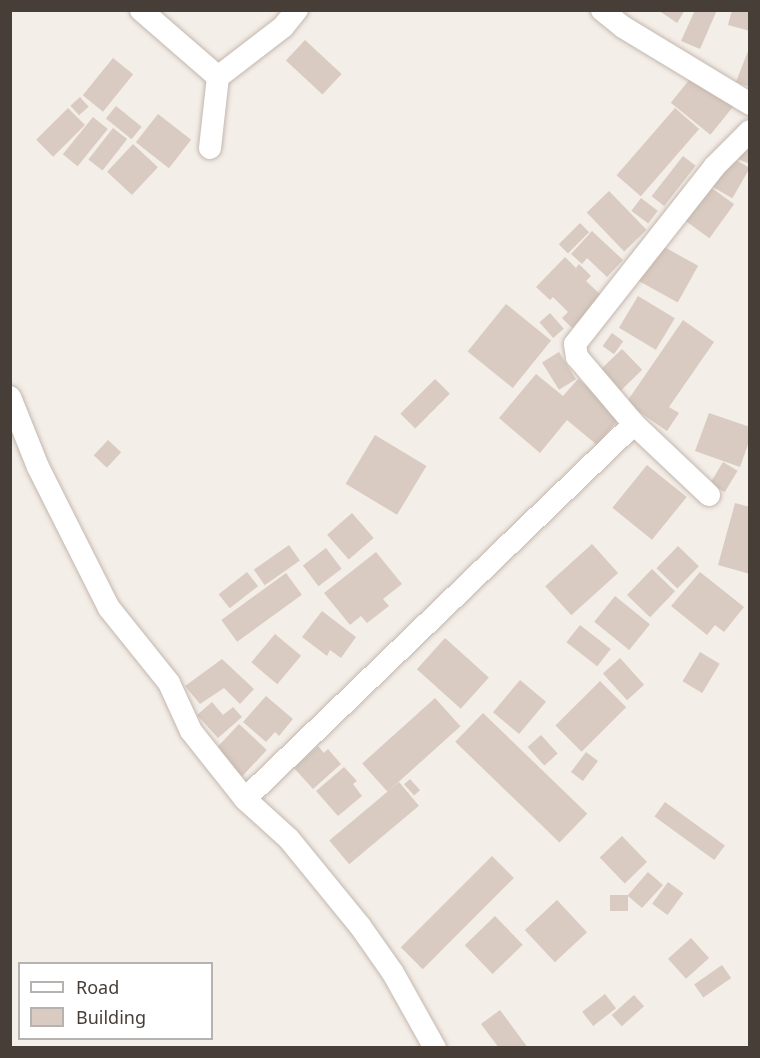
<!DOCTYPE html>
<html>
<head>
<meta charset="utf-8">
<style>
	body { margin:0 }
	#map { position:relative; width:760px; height:1058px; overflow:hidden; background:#f4eee8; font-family:"Noto Sans",sans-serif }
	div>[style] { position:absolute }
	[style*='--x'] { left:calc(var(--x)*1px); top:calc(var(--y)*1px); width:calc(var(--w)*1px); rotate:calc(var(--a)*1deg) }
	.building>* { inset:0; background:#d9cbc1; transform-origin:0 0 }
	.roads { filter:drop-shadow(0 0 2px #c3b7ae) drop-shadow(0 0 2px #c3b7ae) }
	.minor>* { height:22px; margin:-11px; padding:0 11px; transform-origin:11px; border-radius:11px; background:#fff }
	span { translate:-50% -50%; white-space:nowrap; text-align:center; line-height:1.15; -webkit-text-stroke:4.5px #fff; paint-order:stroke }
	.frame { position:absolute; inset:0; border:12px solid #473e37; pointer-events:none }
	.legend { position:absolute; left:18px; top:962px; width:195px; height:78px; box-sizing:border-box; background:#fff; border:2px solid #b5b2af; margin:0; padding:8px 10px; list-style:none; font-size:18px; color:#473e37 }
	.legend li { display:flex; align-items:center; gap:12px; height:30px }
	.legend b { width:30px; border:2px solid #b5b2af }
</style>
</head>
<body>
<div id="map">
	<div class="building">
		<i style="clip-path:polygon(658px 10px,685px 10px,677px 23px)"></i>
		<i style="clip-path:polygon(695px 10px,717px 10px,700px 49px,681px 41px)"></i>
		<i style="clip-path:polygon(732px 10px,750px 10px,750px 31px,728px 25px)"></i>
		<i style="left:305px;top:40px;width:50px;height:28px;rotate:43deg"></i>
		<i style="clip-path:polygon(750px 46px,750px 87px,736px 82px)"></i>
		<i style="left:113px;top:58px;width:26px;height:48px;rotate:39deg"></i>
		<i style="left:694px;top:74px;width:51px;height:37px;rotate:39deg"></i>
		<i style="left:80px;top:97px;width:13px;height:13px;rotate:48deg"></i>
		<i style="left:116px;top:106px;width:33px;height:16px;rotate:39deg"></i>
		<i style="left:68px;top:108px;width:24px;height:45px;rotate:45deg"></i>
		<i style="left:675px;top:108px;width:32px;height:89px;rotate:41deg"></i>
		<i style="left:158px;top:114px;width:42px;height:36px;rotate:38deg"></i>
		<i style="left:93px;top:117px;width:19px;height:48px;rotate:39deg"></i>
		<i style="left:113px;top:128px;width:18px;height:40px;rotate:38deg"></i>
		<i style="clip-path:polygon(750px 138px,750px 164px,735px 158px)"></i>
		<i style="left:133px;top:144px;width:34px;height:38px;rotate:43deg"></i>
		<i style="left:683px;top:156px;width:16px;height:51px;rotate:38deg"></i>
		<i style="left:729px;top:156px;width:24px;height:35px;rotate:30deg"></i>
		<i style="left:709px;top:186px;width:31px;height:42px;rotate:36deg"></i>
		<i style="left:609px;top:191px;width:54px;height:31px;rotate:46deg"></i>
		<i style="left:641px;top:198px;width:21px;height:16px;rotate:37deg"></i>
		<i style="left:580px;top:223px;width:13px;height:30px;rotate:45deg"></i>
		<i style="clip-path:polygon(592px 231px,623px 260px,607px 277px,587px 258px,582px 264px,571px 254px)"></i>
		<i style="left:657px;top:243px;width:47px;height:42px;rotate:29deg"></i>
		<i style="clip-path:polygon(565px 257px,576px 268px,579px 264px,591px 276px,586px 281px,603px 297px,572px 328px,562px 318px,568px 312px,553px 297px,550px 300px,536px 287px)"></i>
		<i style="left:638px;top:296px;width:43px;height:37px;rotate:31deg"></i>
		<i style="left:506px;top:304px;width:58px;height:61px;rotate:39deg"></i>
		<i style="left:550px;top:313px;width:21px;height:14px;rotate:49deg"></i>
		<i style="clip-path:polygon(683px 320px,714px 342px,669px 407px,679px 413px,667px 431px,626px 403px)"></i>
		<i style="left:612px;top:333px;width:14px;height:16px;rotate:36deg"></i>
		<i style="left:622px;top:349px;width:29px;height:35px;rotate:46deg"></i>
		<i style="left:559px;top:352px;width:32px;height:20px;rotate:58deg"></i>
		<i style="clip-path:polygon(536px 374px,563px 396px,578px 379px,622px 415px,597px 445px,567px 420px,540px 453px,499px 418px)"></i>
		<i style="left:435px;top:379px;width:21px;height:49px;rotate:45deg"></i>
		<i style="clip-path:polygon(709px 413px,750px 427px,750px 439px,740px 467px,695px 451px)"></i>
		<i style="left:375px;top:435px;width:60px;height:57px;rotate:31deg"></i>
		<i style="left:108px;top:440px;width:18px;height:21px;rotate:43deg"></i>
		<i style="left:723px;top:462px;width:17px;height:25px;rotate:31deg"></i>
		<i style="left:647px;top:465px;width:51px;height:55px;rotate:39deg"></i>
		<i style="clip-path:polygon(735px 503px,750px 507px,750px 574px,718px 565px)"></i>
		<i style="left:352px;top:513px;width:33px;height:33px;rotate:49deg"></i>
		<i style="left:592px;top:544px;width:39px;height:63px;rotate:48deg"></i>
		<i style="left:289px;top:545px;width:19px;height:43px;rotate:55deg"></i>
		<i style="left:678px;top:546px;width:29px;height:31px;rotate:44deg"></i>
		<i style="left:326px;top:548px;width:26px;height:29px;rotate:53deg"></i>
		<i style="clip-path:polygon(376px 552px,402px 584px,383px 599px,389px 606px,367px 623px,361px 616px,350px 625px,324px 593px)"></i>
		<i style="left:652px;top:569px;width:32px;height:36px;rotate:44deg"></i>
		<i style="left:247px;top:572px;width:18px;height:36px;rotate:52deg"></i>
		<i style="clip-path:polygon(700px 572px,744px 607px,724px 632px,715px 625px,707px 635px,671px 606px)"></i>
		<i style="left:286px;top:573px;width:27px;height:80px;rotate:54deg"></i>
		<i style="left:615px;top:596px;width:45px;height:33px;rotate:39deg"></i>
		<i style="clip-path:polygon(322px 611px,356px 637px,341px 658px,330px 650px,327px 656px,302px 637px)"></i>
		<i style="left:580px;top:625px;width:39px;height:22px;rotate:38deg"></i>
		<i style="left:275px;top:634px;width:34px;height:37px;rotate:40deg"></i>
		<i style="left:445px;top:638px;width:59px;height:42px;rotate:42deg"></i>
		<i style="left:700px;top:652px;width:23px;height:34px;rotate:31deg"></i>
		<i style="left:620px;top:658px;width:36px;height:23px;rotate:48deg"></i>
		<i style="clip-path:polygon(222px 659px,254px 689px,240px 704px,224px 688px,200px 704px,185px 686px)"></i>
		<i style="left:520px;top:680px;width:34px;height:42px;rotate:40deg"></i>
		<i style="left:600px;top:681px;width:37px;height:63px;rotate:45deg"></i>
		<i style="clip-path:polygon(266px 696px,293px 719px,279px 736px,275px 732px,266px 742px,243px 722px)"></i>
		<i style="left:435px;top:698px;width:38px;height:98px;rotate:48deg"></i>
		<i style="clip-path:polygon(212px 702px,223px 715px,233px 707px,242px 717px,218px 738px,197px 715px)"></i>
		<i style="left:483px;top:713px;width:145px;height:40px;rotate:44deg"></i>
		<i style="left:239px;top:724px;width:38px;height:36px;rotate:43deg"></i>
		<i style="left:541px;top:735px;width:25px;height:18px;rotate:48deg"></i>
		<i style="clip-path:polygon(318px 746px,324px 753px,328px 749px,341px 764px,313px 789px,294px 768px)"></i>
		<i style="left:586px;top:752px;width:15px;height:25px;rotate:37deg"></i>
		<i style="clip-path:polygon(344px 767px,357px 781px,353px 784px,362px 796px,338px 816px,316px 791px)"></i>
		<i style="left:410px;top:779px;width:15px;height:8px;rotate:48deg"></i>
		<i style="left:399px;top:782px;width:31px;height:91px;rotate:50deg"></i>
		<i style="left:665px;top:802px;width:74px;height:18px;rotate:36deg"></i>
		<i style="left:622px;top:836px;width:36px;height:31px;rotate:46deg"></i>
		<i style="left:492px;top:856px;width:31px;height:129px;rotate:45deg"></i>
		<i style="clip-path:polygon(648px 872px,663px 885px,642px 908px,628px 896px,628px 911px,610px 911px,610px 895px,628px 895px)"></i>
		<i style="left:668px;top:882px;width:19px;height:27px;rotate:36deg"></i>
		<i style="left:557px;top:900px;width:44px;height:44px;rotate:47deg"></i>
		<i style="left:495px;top:916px;width:40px;height:42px;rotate:46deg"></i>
		<i style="left:691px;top:938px;width:27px;height:31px;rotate:48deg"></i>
		<i style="left:722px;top:965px;width:16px;height:34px;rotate:55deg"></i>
		<i style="left:605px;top:994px;width:18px;height:29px;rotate:52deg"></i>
		<i style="left:634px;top:995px;width:15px;height:30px;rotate:48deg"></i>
		<i style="clip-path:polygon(500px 1010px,528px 1048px,499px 1048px,481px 1024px)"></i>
	</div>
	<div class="roads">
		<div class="minor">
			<i style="--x:141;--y:10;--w:102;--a:41"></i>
			<i style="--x:602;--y:10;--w:27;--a:39"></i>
			<i style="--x:623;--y:27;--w:149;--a:31.2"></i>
			<i style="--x:210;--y:148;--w:71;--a:-83.6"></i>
			<i style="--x:218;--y:77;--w:82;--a:-37.6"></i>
			<i style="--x:283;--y:27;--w:22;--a:-51"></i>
			<i style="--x:10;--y:397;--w:75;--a:68.2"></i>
			<i style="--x:38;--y:467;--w:158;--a:63.3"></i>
			<i style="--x:109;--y:608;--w:96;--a:51.3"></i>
			<i style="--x:169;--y:683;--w:53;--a:65.4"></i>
			<i style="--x:191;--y:731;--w:87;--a:51.5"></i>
			<i style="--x:245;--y:799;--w:59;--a:42.3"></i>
			<i style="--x:289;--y:839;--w:112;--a:50.8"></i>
			<i style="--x:360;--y:926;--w:57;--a:54.9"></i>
			<i style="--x:393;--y:973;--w:86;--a:60.8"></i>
			<i style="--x:709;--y:495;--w:103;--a:-136.6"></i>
			<i style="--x:634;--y:424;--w:88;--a:-130.4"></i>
			<i style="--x:577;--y:357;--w:13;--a:-99"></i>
			<i style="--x:575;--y:344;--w:226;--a:-51.8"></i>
			<i style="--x:715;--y:166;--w:49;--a:-45"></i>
			<i style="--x:245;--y:799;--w:540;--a:-43.95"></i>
		</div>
	</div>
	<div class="frame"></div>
	<ul class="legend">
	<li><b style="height:8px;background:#fff"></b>Road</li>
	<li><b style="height:16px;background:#d9cbc1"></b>Building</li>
	</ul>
</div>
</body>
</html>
